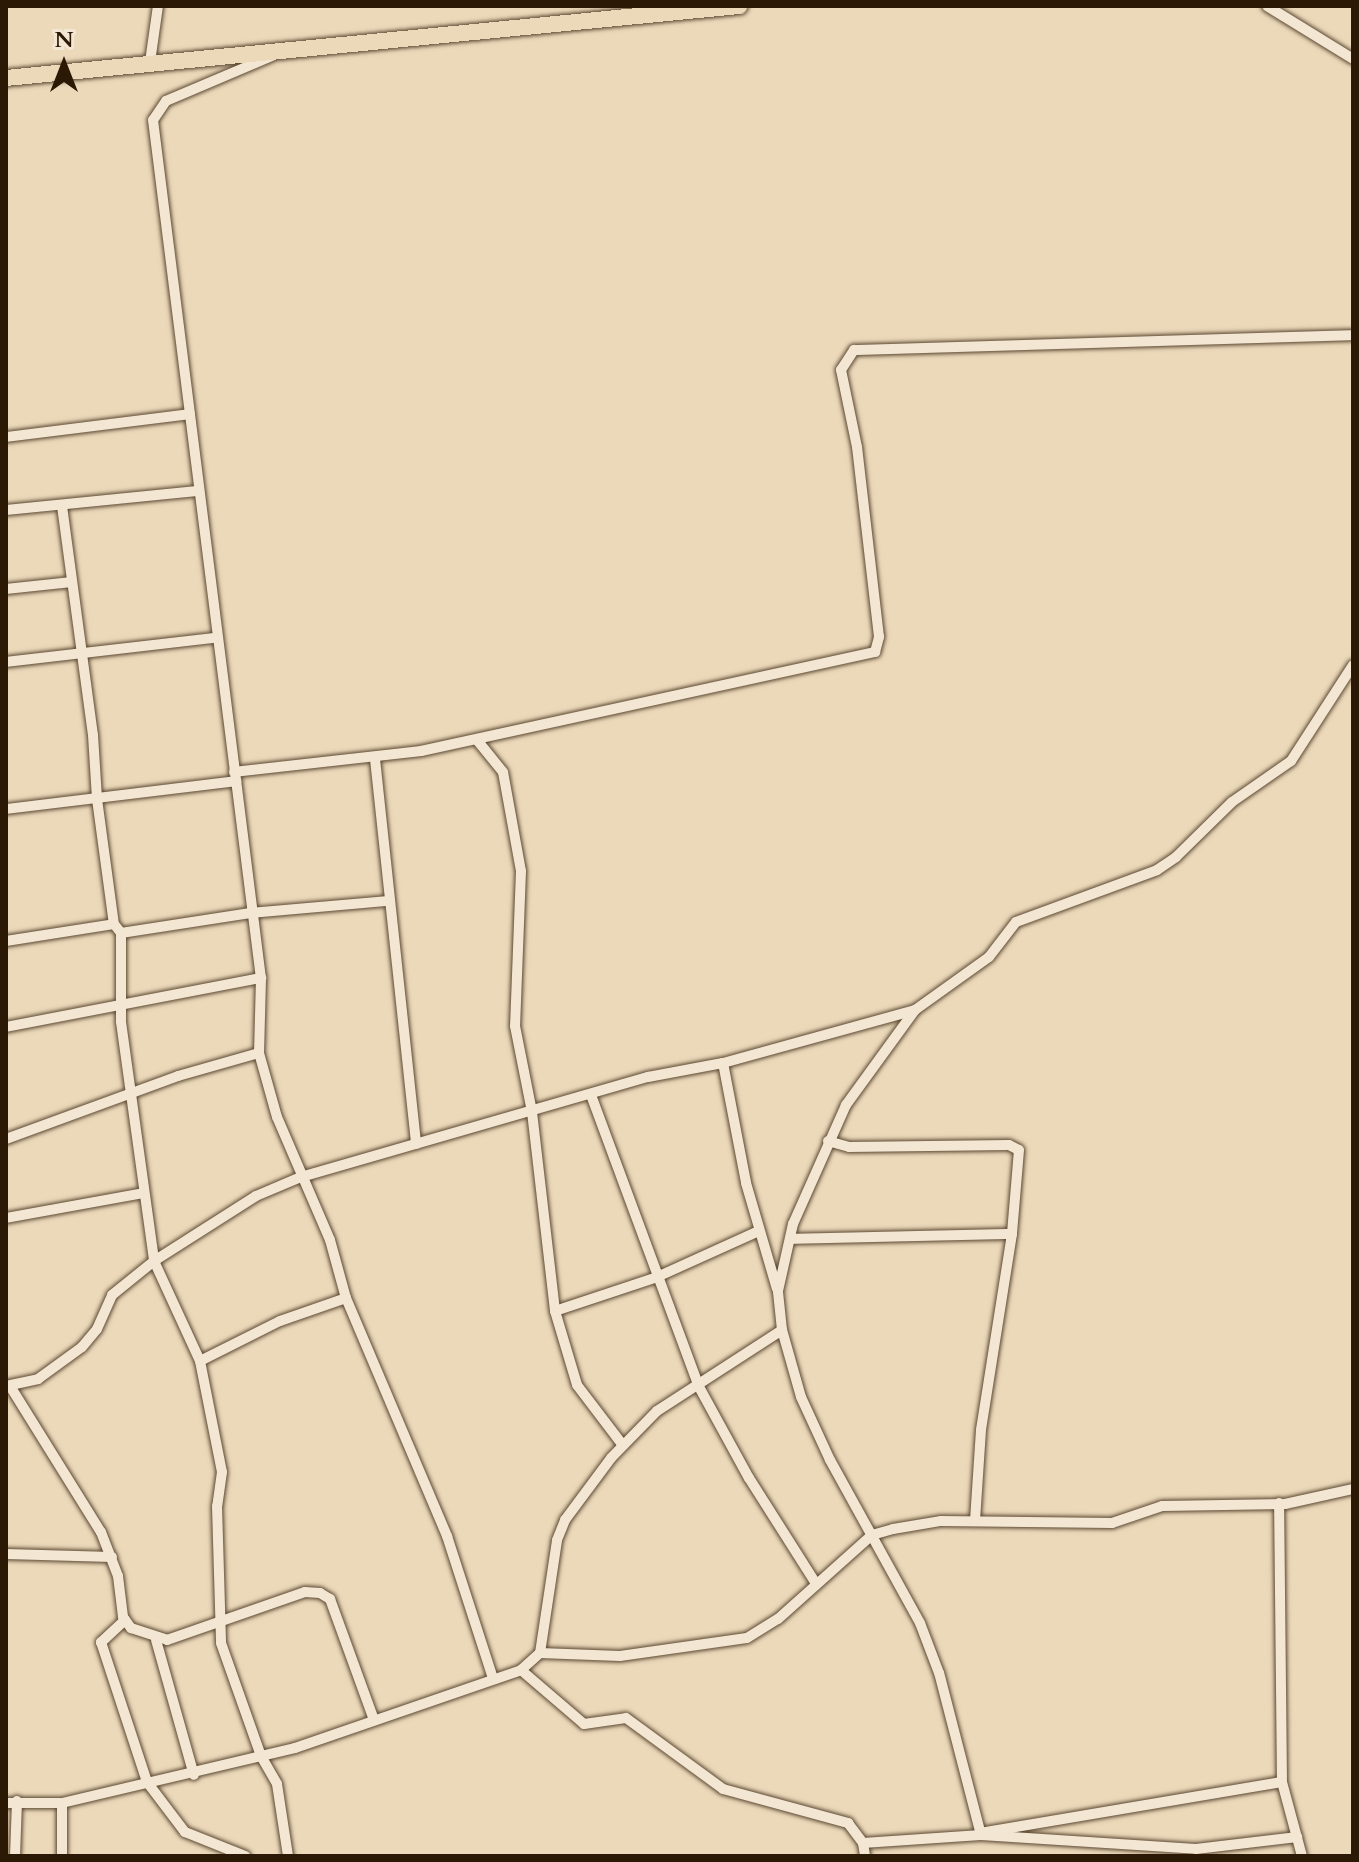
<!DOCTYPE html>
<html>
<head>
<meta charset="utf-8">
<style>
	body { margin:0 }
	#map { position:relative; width:1359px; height:1862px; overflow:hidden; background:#ecd9ba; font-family:Cardo,serif }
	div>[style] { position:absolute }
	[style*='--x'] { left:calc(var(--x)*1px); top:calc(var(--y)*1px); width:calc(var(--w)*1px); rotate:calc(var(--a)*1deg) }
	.roads { filter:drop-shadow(0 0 2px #5b4832) drop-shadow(0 0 2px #5b4832) }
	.street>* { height:10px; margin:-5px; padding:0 5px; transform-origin:5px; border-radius:5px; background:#f3e6d2 }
	.primary>* { height:16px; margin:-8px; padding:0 8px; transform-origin:8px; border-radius:8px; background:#ecd9ba }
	span { translate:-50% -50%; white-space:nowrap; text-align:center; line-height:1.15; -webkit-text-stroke:6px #f3e6d2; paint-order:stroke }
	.frame { position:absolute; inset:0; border:8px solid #2b1805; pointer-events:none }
	.north { position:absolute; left:24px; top:24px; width:80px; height:80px; -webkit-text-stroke:6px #f3e6d2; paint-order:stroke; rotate:0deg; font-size:22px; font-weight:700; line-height:32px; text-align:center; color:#2b1805 }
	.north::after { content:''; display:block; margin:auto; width:28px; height:36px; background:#2b1805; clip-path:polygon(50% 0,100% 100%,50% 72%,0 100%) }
</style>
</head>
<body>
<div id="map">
	<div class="roads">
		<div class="street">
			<i style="--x:1267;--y:6;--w:101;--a:31.6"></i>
			<i style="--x:272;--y:56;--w:115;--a:157"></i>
			<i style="--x:166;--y:101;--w:23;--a:124"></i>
			<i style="--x:153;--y:120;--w:865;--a:82.83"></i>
			<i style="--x:261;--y:978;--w:75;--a:91.5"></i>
			<i style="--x:259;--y:1053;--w:66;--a:74.3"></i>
			<i style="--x:277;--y:1117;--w:134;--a:66.7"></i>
			<i style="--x:330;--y:1240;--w:60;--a:74.6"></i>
			<i style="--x:346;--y:1298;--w:259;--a:67"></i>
			<i style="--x:447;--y:1536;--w:149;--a:72.1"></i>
			<i style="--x:150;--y:62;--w:57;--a:-81.9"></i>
			<i style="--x:6;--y:437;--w:185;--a:-7.1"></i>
			<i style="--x:62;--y:506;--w:231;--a:82.3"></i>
			<i style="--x:93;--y:735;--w:64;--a:86.4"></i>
			<i style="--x:97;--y:799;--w:126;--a:82.3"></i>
			<i style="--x:114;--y:924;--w:11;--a:52"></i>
			<i style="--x:121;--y:933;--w:89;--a:90"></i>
			<i style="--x:121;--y:1022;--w:241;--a:82.1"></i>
			<i style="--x:154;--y:1261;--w:110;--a:65.3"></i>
			<i style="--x:200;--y:1361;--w:113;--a:78.8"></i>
			<i style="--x:222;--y:1472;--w:34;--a:98"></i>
			<i style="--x:217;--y:1506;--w:137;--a:88.3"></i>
			<i style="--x:221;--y:1643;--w:120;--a:70.5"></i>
			<i style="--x:261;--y:1756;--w:32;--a:60"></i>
			<i style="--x:277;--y:1784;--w:73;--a:81.3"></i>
			<i style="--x:6;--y:510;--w:192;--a:-5.7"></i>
			<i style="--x:6;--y:589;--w:66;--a:-6.1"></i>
			<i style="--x:6;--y:662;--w:209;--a:-6.6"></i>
			<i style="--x:477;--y:740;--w:41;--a:50.9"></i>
			<i style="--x:503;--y:772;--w:101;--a:79.7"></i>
			<i style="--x:521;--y:871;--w:155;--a:92.2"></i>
			<i style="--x:515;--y:1026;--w:88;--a:78.8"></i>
			<i style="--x:532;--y:1112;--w:200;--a:83.4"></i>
			<i style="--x:555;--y:1311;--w:77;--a:73.4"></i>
			<i style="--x:577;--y:1385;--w:74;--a:52.7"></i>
			<i style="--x:375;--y:759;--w:387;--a:83.9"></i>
			<i style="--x:234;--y:772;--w:188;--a:-6.4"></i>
			<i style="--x:421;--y:751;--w:465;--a:-12.3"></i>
			<i style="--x:875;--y:652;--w:16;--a:-75"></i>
			<i style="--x:879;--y:637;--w:191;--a:-96.6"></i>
			<i style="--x:857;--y:447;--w:79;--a:-101.7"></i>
			<i style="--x:841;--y:370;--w:24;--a:-57"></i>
			<i style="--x:854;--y:350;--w:499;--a:-1.7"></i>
			<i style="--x:6;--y:809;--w:232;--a:-6.9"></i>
			<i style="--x:121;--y:933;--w:131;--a:-8.8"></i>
			<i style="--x:250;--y:913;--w:139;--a:-5"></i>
			<i style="--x:6;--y:941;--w:109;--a:-8.9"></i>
			<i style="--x:6;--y:1027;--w:260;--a:-10.9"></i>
			<i style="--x:723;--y:1063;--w:122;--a:79.1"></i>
			<i style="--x:746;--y:1183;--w:110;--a:73.7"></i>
			<i style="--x:591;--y:1095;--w:309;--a:69.7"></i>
			<i style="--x:698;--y:1385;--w:106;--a:61.3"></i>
			<i style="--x:749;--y:1478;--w:123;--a:57.6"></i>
			<i style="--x:6;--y:1139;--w:183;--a:-20.1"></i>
			<i style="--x:178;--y:1076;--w:84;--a:-15.9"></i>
			<i style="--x:828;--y:1141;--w:22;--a:16"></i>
			<i style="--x:849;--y:1147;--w:160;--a:-0.7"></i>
			<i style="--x:1009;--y:1145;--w:11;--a:27"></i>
			<i style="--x:1019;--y:1150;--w:84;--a:94.8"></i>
			<i style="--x:1012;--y:1234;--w:198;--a:99"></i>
			<i style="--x:981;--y:1430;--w:91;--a:93.8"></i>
			<i style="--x:6;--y:1218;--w:140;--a:-10.3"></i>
			<i style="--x:790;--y:1239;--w:222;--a:-1.3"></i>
			<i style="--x:555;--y:1311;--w:108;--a:-18.4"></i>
			<i style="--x:657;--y:1277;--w:112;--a:-24.3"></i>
			<i style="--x:200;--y:1361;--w:89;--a:-26.6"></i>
			<i style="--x:280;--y:1321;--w:70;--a:-19.2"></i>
			<i style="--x:6;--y:1386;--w:33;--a:-12"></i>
			<i style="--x:38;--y:1379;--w:54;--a:-36"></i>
			<i style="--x:82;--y:1347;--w:23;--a:-50"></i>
			<i style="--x:97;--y:1329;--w:37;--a:-66"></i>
			<i style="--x:112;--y:1295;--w:54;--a:-39"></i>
			<i style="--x:154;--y:1261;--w:121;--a:-32.5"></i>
			<i style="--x:256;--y:1196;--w:49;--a:-22.9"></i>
			<i style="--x:301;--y:1177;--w:361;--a:-16.1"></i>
			<i style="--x:648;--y:1077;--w:76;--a:-10.6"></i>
			<i style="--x:723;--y:1063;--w:199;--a:-15.4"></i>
			<i style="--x:10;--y:1386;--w:172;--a:58.1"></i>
			<i style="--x:101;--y:1532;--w:47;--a:68.9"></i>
			<i style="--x:118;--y:1576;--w:41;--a:83"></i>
			<i style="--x:123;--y:1617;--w:14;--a:54"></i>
			<i style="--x:131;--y:1628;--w:38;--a:18"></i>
			<i style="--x:167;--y:1640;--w:146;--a:-19.2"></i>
			<i style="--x:305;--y:1592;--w:15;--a:4"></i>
			<i style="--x:320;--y:1593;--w:12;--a:31"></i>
			<i style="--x:330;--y:1599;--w:129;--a:70"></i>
			<i style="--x:6;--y:1554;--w:106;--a:1.6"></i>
			<i style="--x:125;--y:1620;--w:33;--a:137"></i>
			<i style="--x:101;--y:1642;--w:147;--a:71.8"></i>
			<i style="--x:147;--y:1782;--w:63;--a:52.8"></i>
			<i style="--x:185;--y:1832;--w:65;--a:21.8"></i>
			<i style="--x:156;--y:1640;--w:140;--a:74.3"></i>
			<i style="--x:540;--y:1653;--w:114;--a:-81.4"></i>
			<i style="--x:557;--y:1540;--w:22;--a:-68"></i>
			<i style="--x:565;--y:1520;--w:77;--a:-53.4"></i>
			<i style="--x:611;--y:1458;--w:66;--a:-45.6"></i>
			<i style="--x:657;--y:1411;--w:149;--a:-32.9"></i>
			<i style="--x:521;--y:1670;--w:83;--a:40.6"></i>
			<i style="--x:584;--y:1724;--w:42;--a:-8.1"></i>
			<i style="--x:626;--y:1718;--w:120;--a:36.2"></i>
			<i style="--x:723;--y:1789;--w:130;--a:15.2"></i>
			<i style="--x:848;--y:1823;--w:25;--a:53"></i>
			<i style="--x:863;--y:1843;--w:13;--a:81"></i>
			<i style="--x:1282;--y:1782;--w:77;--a:74.9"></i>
			<i style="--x:6;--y:1803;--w:56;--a:0"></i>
			<i style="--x:62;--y:1803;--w:239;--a:-13.3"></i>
			<i style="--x:295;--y:1748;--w:239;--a:-19"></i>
			<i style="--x:521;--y:1670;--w:25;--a:-42"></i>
			<i style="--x:540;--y:1653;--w:80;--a:2.1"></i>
			<i style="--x:620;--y:1656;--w:128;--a:-8.1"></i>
			<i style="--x:747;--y:1638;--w:36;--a:-32"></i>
			<i style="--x:778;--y:1619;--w:126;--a:-41.8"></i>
			<i style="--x:872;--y:1535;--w:22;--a:-16"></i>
			<i style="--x:893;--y:1529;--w:49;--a:-9.5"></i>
			<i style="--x:941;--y:1521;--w:171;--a:0.7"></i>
			<i style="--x:1112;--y:1523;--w:53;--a:-18.8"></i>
			<i style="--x:1162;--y:1506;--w:123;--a:-0.9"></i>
			<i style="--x:1285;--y:1504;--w:70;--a:-12.4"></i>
			<i style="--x:980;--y:1833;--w:306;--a:-9.6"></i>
			<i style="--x:1282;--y:1782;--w:279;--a:-90.6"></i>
			<i style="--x:981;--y:1835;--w:167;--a:-104.5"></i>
			<i style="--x:939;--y:1673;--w:53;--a:-110.8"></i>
			<i style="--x:920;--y:1623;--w:186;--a:-118.9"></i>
			<i style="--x:830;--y:1460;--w:69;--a:-114.7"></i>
			<i style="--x:801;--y:1397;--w:70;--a:-105.8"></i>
			<i style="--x:782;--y:1330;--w:39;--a:-96"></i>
			<i style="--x:778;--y:1291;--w:69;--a:-77.4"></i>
			<i style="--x:793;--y:1224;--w:130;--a:-66"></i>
			<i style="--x:846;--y:1105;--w:117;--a:-54"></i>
			<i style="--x:915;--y:1010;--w:91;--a:-35.6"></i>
			<i style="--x:989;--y:957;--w:44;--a:-52.4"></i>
			<i style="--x:1016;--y:922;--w:150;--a:-20.2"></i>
			<i style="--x:1157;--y:870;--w:23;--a:-34"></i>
			<i style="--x:1176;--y:857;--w:78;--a:-44.5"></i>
			<i style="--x:1232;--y:802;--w:72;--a:-34.8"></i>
			<i style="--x:1291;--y:761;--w:114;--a:-57.1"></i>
			<i style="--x:863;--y:1843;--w:118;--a:-3.9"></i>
			<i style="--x:981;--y:1835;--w:215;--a:3.7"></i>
			<i style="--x:1196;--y:1849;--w:102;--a:-6.8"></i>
			<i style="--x:15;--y:1856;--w:55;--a:-87.9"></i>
			<i style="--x:62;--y:1856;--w:53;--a:-90"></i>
		</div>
		<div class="primary">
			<i style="--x:6;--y:78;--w:737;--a:-5.61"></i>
		</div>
	</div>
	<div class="frame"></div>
	<div class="north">N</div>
</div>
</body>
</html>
